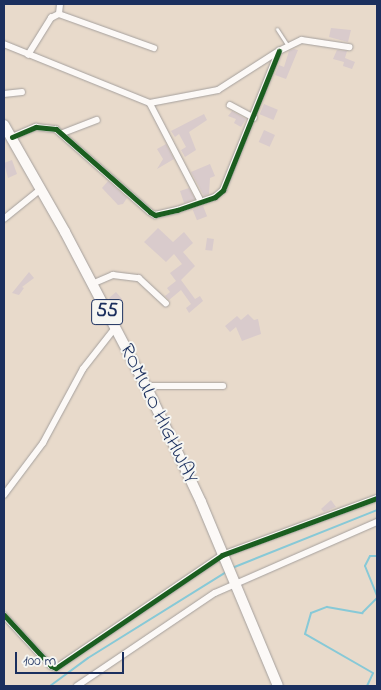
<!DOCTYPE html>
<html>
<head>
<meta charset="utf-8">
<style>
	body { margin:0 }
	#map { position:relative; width:381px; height:690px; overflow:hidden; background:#e8dacb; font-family:"Indie Flower",sans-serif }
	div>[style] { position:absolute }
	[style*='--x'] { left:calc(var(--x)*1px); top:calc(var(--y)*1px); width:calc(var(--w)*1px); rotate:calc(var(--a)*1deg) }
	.stream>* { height:2px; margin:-1px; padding:0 1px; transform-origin:1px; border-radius:1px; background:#87c9d7 }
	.building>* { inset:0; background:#d9cbcc; transform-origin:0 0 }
	.roads { filter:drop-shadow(0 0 1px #a5a09d) drop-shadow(0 0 1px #a5a09d) }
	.service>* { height:3px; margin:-1.5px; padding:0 1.5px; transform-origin:1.5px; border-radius:1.5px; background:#fcf9f7 }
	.minor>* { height:5.5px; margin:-2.75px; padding:0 2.75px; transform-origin:2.75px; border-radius:2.75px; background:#fcf9f7 }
	.trunk>* { height:10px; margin:-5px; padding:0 5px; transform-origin:5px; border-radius:5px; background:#fcf9f7 }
	.cycleway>* { height:5px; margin:-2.5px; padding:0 2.5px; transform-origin:2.5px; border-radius:2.5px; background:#1b5e20 }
	span { translate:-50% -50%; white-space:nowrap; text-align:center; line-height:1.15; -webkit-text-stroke:4px #f6f6f2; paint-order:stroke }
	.shield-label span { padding:1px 4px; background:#f6f6f2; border:1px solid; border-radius:4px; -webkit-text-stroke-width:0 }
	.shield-label { font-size:19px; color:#1b2f5e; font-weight:700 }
	.street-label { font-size:20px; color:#1b2f5e }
	.frame { position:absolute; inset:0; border:5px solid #1b2f5e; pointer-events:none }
	.scale { position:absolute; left:15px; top:652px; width:109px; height:22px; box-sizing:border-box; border:2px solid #1b2f5e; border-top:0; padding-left:6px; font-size:15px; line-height:18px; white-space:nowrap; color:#1b2f5e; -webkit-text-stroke:4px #f6f6f2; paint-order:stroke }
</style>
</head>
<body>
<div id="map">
	<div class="stream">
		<i style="--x:377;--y:556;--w:7;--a:180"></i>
		<i style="--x:370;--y:556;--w:11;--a:117"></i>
		<i style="--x:365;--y:566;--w:32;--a:68"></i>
		<i style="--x:232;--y:568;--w:156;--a:-21.8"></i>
		<i style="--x:50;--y:686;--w:47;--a:-36.4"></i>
		<i style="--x:88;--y:658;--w:163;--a:-31.9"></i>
		<i style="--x:367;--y:686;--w:14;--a:-65"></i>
		<i style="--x:373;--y:673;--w:78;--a:-150.2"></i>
		<i style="--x:305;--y:634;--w:22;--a:-74"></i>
		<i style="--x:311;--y:613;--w:17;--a:-21"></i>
		<i style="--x:327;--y:607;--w:36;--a:10"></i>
		<i style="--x:362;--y:613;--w:21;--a:-45"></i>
	</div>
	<div class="building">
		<i style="clip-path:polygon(331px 28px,351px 30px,348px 42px,329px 37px)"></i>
		<i style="clip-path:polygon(294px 49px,298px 50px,286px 79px,275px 75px,279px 65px,284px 67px,289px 51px)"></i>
		<i style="clip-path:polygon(337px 50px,347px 51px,345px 58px,355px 62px,352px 69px,343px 66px,344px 62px,333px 59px)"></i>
		<i style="left:264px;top:104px;width:15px;height:11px;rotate:23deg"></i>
		<i style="clip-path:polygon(232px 111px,246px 119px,241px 127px,234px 123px,236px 119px,228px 116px)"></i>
		<i style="clip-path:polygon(204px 114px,207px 120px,189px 132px,196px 150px,185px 157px,181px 150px,186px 147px,179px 134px,175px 137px,171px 131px)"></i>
		<i style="left:264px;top:130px;width:12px;height:13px;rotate:24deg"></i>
		<i style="clip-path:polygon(166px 144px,174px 159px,157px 169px,163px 159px,157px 149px)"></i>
		<i style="clip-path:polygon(12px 160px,17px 174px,8px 178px,4px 163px)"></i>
		<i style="clip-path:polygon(210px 164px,215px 176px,210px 178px,209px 194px,204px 196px,191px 172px)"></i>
		<i style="clip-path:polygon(108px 181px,127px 198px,123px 204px,118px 205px,102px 188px)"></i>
		<i style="clip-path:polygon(189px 188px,195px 199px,184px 203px,180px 191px)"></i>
		<i style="left:203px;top:206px;width:11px;height:11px;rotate:68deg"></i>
		<i style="clip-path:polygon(158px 228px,173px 242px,184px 232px,193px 243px,183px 252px,195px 266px,181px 280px,195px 299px,200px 296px,203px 301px,189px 313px,186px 308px,191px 304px,181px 290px,169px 300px,165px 296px,170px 292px,167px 288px,176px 281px,170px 273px,182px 264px,174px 254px,166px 262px,144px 242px)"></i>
		<i style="left:207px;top:238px;width:7px;height:12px;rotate:8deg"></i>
		<i style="clip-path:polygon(29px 272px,34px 278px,22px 287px,24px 288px,19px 295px,12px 293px)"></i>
		<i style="clip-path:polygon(116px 292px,122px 299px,114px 305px,109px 298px)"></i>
		<i style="clip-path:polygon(248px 314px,254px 320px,258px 319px,261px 334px,242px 341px,236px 327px,230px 332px,225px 326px,237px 316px,241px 320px)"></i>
		<i style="clip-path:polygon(331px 500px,336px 507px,324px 512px,321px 509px)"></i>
	</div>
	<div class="roads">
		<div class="service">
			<i style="--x:277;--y:29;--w:20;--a:57"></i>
		</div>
		<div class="minor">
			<i style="--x:59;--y:14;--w:10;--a:-84"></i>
			<i style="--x:4;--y:44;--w:157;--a:22"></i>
			<i style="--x:150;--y:103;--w:69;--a:-10.8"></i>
			<i style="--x:218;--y:90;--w:72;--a:-32.6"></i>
			<i style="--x:279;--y:51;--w:25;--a:-26"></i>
			<i style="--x:302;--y:40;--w:48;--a:8.5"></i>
			<i style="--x:28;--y:55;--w:44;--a:-58.1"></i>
			<i style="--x:51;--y:18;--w:9;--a:-27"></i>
			<i style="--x:59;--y:14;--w:101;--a:19.7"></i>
			<i style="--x:4;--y:94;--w:18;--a:-6"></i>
			<i style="--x:150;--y:103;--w:110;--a:62.5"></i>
			<i style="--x:230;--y:105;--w:27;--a:28"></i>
			<i style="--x:63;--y:133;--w:36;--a:-21"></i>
			<i style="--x:12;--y:137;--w:26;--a:-23"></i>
			<i style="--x:36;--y:127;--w:20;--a:6"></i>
			<i style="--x:56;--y:129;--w:125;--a:41.4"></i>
			<i style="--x:150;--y:212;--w:6;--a:31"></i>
			<i style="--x:155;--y:215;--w:23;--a:-13"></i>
			<i style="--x:177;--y:210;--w:40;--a:-18.9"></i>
			<i style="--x:215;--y:197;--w:11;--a:-41"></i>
			<i style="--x:223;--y:190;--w:150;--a:-68.1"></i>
			<i style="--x:4;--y:219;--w:48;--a:-39"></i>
			<i style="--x:92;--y:284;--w:23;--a:-23"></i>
			<i style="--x:113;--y:275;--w:26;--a:7"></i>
			<i style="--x:139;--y:278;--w:37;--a:43"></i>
			<i style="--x:146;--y:386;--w:77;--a:0"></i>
			<i style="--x:4;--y:495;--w:65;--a:-53.1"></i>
			<i style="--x:43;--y:443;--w:84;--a:-61.6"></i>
			<i style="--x:83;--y:369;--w:52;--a:-52"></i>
			<i style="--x:4;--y:615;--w:69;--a:47.3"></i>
			<i style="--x:51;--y:666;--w:5;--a:22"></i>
			<i style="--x:56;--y:668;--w:201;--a:-34.2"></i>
			<i style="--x:222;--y:555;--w:165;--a:-20.2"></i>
			<i style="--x:77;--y:686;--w:166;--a:-34"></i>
			<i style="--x:215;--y:593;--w:177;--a:-23.7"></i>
		</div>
		<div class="trunk">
			<i style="--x:4;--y:125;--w:123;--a:60.3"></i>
			<i style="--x:65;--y:232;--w:174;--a:62.3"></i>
			<i style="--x:146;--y:386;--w:128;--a:64.6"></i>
			<i style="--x:201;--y:502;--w:199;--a:67.3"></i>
		</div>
	</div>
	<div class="cycleway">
		<i style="--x:12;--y:137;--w:26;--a:-23"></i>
		<i style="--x:36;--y:127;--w:20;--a:6"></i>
		<i style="--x:56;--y:129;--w:125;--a:41.4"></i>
		<i style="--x:150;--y:212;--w:6;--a:31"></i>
		<i style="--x:155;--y:215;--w:23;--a:-13"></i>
		<i style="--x:177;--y:210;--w:40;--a:-18.9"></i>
		<i style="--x:215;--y:197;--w:11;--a:-41"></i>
		<i style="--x:223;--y:190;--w:150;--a:-68.1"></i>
		<i style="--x:4;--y:615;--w:69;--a:47.3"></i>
		<i style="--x:51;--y:666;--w:5;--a:22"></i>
		<i style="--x:56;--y:668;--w:201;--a:-34.2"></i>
		<i style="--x:222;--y:555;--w:165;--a:-20.2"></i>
	</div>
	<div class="shield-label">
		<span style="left:107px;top:312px">55</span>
	</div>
	<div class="street-label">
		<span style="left:158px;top:414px;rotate:64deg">ROMULO HIGHWAY</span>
	</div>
	<div class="frame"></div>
	<div class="scale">100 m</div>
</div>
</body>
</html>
